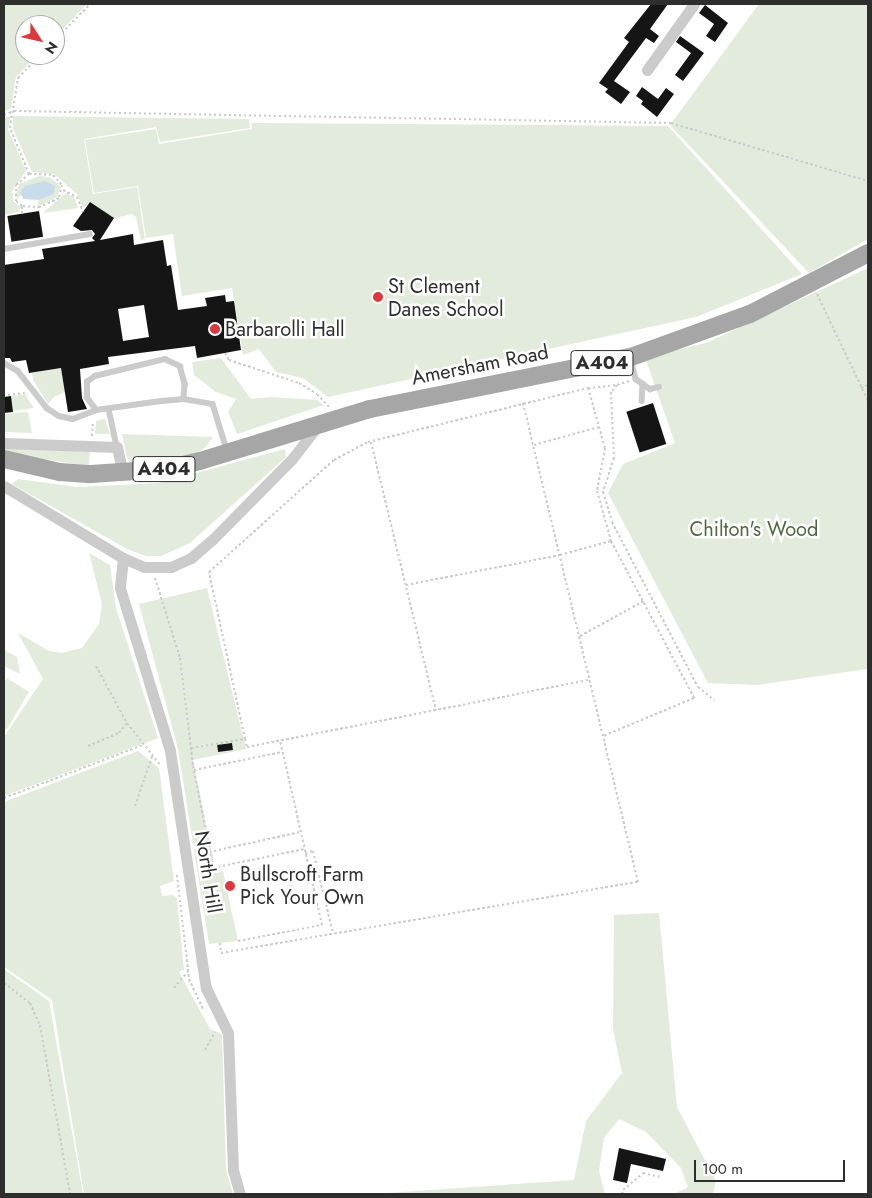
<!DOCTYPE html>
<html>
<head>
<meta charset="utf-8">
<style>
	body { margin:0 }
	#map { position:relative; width:872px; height:1198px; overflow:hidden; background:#fff; font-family:Jost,sans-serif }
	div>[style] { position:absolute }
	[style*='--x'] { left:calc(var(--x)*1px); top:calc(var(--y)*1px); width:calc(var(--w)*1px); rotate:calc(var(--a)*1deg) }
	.green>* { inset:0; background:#e3ebdc }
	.water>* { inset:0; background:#c9dcea }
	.building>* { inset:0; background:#151515; transform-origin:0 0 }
	.path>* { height:2px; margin-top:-1px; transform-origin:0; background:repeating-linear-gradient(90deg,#cbcbcb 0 2.5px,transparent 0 5px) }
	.service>* { height:5.5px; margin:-2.75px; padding:0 2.75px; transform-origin:2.75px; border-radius:2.75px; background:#cbcbcb }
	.minor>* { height:11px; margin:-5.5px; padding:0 5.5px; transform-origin:5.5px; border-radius:5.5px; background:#cbcbcb }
	.primary>* { height:18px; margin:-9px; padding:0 9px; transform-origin:9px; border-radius:9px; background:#a6a6a6 }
	.dots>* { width:14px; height:14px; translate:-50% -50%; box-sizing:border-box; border:2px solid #fff; border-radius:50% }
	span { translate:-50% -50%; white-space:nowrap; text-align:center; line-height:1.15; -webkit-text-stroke:5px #fff; paint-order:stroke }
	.shield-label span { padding:1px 4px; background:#fff; border:1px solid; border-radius:4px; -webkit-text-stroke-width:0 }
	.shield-label { font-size:19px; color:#2e2e2e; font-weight:700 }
	.poi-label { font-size:20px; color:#2e2e2e }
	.left { translate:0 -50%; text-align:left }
	.street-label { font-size:20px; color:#2e2e2e }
	.park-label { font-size:20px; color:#4f673d }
	.frame { position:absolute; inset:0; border:5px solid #2e2e2e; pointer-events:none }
	.north { position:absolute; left:15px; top:15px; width:50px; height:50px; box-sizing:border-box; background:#fff; border:1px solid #ababab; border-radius:50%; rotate:125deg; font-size:14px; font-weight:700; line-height:20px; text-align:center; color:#2e2e2e }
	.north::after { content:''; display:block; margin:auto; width:18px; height:22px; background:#dc383e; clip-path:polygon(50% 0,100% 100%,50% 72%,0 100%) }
	.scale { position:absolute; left:694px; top:1160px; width:151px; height:22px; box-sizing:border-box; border:2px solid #2e2e2e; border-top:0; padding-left:6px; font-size:15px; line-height:18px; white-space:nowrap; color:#2e2e2e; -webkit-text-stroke:4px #fff; paint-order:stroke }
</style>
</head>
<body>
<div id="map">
	<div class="green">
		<i style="clip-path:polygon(4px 4px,87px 4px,55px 37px,55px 25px,25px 25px,25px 55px,37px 55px,16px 77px,11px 108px,4px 112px)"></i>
		<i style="clip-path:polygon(759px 4px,868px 4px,868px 239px,809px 273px,670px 125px)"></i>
		<i style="clip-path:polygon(11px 116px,8px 129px,26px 171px,12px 191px,14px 202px,21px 207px,19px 212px,4px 215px,4px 118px)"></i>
		<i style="clip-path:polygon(13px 116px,249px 119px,250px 128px,160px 142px,156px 127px,84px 139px,93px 194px,137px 187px,145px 239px,141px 240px,136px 217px,132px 214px,114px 218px,90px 202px,83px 208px,77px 194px,54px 174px,32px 172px,13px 129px)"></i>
		<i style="clip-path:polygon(251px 123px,668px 126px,802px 274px,696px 317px,328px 397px,303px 378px,276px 372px,259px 349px,243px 355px,232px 288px,182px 296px,173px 234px,146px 238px,138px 186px,94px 193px,85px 140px,156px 129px,159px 144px,252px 129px)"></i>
		<i style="clip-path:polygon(39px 176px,49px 177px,59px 184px,61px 188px,57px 197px,41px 205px,37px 206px,39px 200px,54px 194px,21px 195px,17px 199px,16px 193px,19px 184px)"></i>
		<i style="clip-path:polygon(66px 193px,75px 198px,78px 208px,43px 213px)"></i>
		<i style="clip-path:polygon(868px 268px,868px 669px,757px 685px,708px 683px,608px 493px,623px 464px,675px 443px,645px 357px,706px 343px)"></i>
		<i style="clip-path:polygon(221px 358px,251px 399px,270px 397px,317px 400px,324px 405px,237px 434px,228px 412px,236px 399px,216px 392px,194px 375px,192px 362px)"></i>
		<i style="clip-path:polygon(61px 368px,65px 392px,54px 397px,48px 404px,33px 380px,32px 373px)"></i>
		<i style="clip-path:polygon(29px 394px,26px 396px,34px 408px,13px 411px,11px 396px)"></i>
		<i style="clip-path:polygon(28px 412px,32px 433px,4px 432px,4px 414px)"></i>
		<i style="clip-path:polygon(105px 419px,110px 434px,95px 434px,96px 421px)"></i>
		<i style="clip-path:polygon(122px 434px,213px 437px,205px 448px,191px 456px,134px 463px,127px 458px)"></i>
		<i style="clip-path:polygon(4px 448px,90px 452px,89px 466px,4px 453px)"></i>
		<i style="clip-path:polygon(285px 449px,286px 457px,190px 543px,161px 556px,146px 556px,127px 549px,12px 484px,18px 479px,77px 487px,159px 483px)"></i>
		<i style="clip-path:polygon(89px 553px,110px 565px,116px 608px,158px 738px,4px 796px,4px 737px,43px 679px,18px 633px,49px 651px,62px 653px,82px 648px,99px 624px,102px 604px)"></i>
		<i style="clip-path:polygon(207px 588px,246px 749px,193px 760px,216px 872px,223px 871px,238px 941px,209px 944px,178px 749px,139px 604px)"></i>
		<i style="clip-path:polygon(4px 650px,17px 657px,20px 674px,4px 666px)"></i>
		<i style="clip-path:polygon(7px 678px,29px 692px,7px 729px,4px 728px,4px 683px)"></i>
		<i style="clip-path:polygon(138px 751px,159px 768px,174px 881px,160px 886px,162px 896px,173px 895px,177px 898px,184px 970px,179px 972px,210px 1029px,222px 1034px,226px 1170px,233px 1194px,84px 1194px,52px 1000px,4px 967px,4px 802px)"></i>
		<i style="clip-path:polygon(659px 913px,677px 1107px,716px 1181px,713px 1194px,674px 1194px,688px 1187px,681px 1168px,646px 1132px,619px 1119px,604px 1138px,599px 1171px,605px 1194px,373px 1194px,574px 1180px,586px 1121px,622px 1073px,613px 1029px,614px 915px)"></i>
		<i style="clip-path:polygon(4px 969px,49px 1001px,83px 1194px,4px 1194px)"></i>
	</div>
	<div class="water">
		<i style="clip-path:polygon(45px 181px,55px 186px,54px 194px,39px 200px,23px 199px,20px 192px,25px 186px)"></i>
	</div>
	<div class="building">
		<i style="clip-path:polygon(651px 4px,668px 4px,650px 29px,659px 36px,654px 43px,646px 38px,614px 81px,630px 92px,621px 104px,605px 92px,608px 89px,599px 83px,629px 42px,624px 38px)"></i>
		<i style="clip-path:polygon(705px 5px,728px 23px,715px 42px,706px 36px,714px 24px,699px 13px)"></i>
		<i style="clip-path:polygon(680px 36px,704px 53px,683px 81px,675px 75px,691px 53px,676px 42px)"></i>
		<i style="clip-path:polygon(642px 87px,658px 99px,666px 88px,674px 94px,657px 117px,641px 104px,643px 101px,636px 96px)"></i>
		<i style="clip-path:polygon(evenodd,90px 202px,114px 218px,100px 240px,133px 234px,134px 245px,163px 240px,167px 266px,171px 265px,178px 310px,207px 306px,205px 298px,225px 295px,226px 302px,234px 301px,241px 350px,197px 358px,195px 346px,108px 357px,109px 364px,80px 369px,82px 398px,87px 409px,68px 412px,61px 368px,29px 373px,26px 360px,12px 362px,10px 358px,4px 358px,4px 265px,44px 259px,42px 249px,95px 241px,92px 238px,95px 234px,92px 230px,81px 231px,73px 226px,90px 202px,144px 305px,149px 337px,123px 341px,118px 309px,144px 305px)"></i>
		<i style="left:39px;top:211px;width:26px;height:32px;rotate:81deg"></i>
		<i style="clip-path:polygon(11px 396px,13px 412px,4px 413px,4px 397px)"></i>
		<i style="left:653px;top:403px;width:43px;height:28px;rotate:72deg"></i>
		<i style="left:232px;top:743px;width:7px;height:15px;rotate:82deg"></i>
		<i style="clip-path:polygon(619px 1148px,666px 1159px,663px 1171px,631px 1164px,627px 1183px,613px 1180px)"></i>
	</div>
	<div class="path">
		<i style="--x:55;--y:40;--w:50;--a:-45.8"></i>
		<i style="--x:4;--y:115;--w:11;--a:-22"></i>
		<i style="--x:14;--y:111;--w:657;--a:1.05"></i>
		<i style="--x:671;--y:123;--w:205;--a:16.4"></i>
		<i style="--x:29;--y:174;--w:24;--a:2"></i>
		<i style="--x:53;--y:175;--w:13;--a:48"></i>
		<i style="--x:62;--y:185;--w:13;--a:103"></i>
		<i style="--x:59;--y:198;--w:21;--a:155"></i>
		<i style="--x:40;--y:207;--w:18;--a:-177"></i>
		<i style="--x:22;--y:206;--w:8;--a:-140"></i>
		<i style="--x:16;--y:201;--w:16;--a:-90"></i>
		<i style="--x:16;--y:185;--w:17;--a:-40"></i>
		<i style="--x:29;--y:174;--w:50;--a:-112.4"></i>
		<i style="--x:10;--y:128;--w:51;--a:-80.9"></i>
		<i style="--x:18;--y:78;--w:32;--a:-46"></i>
		<i style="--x:63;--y:190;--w:16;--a:27"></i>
		<i style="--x:77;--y:197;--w:16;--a:68"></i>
		<i style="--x:22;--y:214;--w:8;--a:-90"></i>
		<i style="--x:817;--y:294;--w:119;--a:64.5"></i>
		<i style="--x:225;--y:353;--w:8;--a:60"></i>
		<i style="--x:229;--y:360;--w:74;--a:18.2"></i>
		<i style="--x:299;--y:383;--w:21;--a:31"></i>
		<i style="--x:317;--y:394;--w:19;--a:47"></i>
		<i style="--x:629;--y:381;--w:13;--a:162"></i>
		<i style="--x:617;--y:385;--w:9;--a:131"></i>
		<i style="--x:611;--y:392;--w:66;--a:87.4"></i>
		<i style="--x:614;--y:458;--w:36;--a:108"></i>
		<i style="--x:603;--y:492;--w:31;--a:73"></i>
		<i style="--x:612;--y:522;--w:186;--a:62.5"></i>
		<i style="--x:698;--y:687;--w:21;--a:39"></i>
		<i style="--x:588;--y:388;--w:62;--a:74.2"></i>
		<i style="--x:605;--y:448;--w:44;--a:100.5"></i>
		<i style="--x:597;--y:491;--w:52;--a:74.4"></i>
		<i style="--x:611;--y:541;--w:178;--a:62.1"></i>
		<i style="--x:694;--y:698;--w:99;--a:157.3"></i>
		<i style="--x:861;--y:388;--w:8;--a:-23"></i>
		<i style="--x:8;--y:395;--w:17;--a:-7"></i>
		<i style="--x:92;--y:436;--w:14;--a:-86"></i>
		<i style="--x:371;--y:442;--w:276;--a:76.4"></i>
		<i style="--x:534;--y:445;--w:67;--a:-15.5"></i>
		<i style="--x:155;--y:578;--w:84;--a:72.6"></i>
		<i style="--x:180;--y:658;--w:109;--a:83.1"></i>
		<i style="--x:193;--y:766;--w:108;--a:78.8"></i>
		<i style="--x:406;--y:585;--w:157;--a:-11"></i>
		<i style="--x:560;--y:555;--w:53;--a:-15.4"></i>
		<i style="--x:580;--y:636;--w:73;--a:-28.7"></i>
		<i style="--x:96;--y:666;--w:65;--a:61.5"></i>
		<i style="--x:127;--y:723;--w:55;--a:51.7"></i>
		<i style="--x:245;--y:739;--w:171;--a:-102.2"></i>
		<i style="--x:209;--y:572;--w:168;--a:-41.9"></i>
		<i style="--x:334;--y:460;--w:38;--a:-28"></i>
		<i style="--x:368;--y:442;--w:227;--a:-13.8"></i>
		<i style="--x:588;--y:388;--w:29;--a:-6"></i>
		<i style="--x:88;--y:746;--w:34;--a:-23"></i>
		<i style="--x:119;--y:733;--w:13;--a:-51"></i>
		<i style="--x:191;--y:748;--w:55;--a:-9.5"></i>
		<i style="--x:245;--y:739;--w:8;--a:76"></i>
		<i style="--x:247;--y:747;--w:349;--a:-11.1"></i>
		<i style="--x:194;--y:770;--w:90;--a:-11.6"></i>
		<i style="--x:4;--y:798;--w:149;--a:-20.9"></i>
		<i style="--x:135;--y:806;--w:55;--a:-70.9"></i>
		<i style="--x:209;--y:852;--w:93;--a:-12.4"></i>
		<i style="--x:305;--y:853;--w:8;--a:-14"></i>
		<i style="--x:313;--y:851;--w:84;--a:76.3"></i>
		<i style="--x:213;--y:868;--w:93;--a:-11.8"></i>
		<i style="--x:177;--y:875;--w:105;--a:83.4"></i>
		<i style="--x:189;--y:979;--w:35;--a:65"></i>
		<i style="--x:238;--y:941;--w:86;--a:-10.8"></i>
		<i style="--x:322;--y:925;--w:190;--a:-102.8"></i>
		<i style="--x:220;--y:943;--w:10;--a:84"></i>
		<i style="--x:221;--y:953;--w:423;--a:-9.7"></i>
		<i style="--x:638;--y:882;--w:493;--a:-103.5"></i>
		<i style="--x:4;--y:983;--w:33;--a:38"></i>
		<i style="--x:30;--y:1003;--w:24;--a:66"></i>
		<i style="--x:40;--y:1025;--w:172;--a:79.9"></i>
		<i style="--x:174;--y:988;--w:23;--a:-50"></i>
		<i style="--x:205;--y:1050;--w:21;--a:-61"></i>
		<i style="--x:622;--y:1194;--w:4;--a:-76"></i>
		<i style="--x:623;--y:1190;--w:26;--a:-40"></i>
		<i style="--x:643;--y:1173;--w:17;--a:13"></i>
	</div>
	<div class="service">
		<i style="--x:4;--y:249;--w:87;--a:-9.9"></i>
		<i style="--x:631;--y:359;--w:21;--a:76"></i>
		<i style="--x:636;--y:379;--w:9;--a:36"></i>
		<i style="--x:643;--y:384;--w:17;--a:93"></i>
		<i style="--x:4;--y:363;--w:16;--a:30"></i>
		<i style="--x:18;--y:371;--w:47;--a:51.9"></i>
		<i style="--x:47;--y:408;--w:14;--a:34"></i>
		<i style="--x:59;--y:416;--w:14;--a:12"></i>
		<i style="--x:73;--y:419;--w:25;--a:-21"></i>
		<i style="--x:96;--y:410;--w:67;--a:-7.8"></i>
		<i style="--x:162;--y:401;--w:22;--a:-5"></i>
		<i style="--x:184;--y:399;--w:29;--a:10"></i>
		<i style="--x:213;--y:404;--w:48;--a:73.1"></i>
		<i style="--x:643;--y:384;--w:9;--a:36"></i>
		<i style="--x:650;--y:389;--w:9;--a:-13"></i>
		<i style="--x:109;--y:409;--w:39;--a:78"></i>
		<i style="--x:96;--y:410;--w:15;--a:-127"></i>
		<i style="--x:87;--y:398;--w:16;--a:-90"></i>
		<i style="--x:87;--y:382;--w:10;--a:-37"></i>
		<i style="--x:95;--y:376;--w:72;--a:-13.7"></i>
		<i style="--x:165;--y:359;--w:17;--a:25"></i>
		<i style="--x:180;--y:366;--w:19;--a:74"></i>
		<i style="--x:185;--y:384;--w:15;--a:94"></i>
	</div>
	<div class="minor">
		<i style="--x:647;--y:70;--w:81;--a:-54.5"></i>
		<i style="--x:4;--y:443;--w:113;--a:2"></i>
		<i style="--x:117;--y:447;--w:25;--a:78"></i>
		<i style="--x:4;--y:486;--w:139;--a:31.2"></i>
		<i style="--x:123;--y:558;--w:23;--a:23"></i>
		<i style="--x:144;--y:567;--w:27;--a:0"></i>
		<i style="--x:171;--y:567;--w:22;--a:-24"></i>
		<i style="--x:191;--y:558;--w:28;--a:-41"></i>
		<i style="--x:212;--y:540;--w:114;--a:-45.4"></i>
		<i style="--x:292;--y:459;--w:44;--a:-52.4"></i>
		<i style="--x:123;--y:558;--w:30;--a:96"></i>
		<i style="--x:120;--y:588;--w:170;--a:72.9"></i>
		<i style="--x:170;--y:751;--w:240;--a:81.4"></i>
		<i style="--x:206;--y:988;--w:50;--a:63.9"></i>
		<i style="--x:228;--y:1033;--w:137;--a:87.9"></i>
		<i style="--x:233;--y:1170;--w:25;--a:74"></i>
	</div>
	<div class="primary">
		<i style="--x:4;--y:459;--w:57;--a:13.1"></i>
		<i style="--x:60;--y:472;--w:31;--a:4"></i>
		<i style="--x:91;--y:474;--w:74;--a:-3.9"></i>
		<i style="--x:165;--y:469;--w:36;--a:-13"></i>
		<i style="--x:200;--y:461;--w:178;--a:-17"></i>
		<i style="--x:370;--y:409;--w:266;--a:-11.3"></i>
		<i style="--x:631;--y:357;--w:127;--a:-19.9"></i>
		<i style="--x:750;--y:314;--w:133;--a:-27.3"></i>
	</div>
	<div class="dots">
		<i style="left:378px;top:297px;background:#dc383e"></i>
		<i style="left:215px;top:329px;background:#dc383e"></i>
		<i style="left:230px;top:886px;background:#dc383e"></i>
	</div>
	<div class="shield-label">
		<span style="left:602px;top:363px">A404</span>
		<span style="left:164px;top:469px">A404</span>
	</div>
	<div class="poi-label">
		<span class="left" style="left:388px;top:298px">St Clement<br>Danes School</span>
		<span class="left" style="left:225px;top:329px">Barbarolli Hall</span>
		<span class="left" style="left:240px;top:886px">Bullscroft Farm<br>Pick Your Own</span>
	</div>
	<div class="street-label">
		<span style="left:480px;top:365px;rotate:-11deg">Amersham Road</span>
		<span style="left:208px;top:872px;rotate:81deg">North Hill</span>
	</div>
	<div class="park-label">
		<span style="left:754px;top:529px">Chilton's Wood</span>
	</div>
	<div class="frame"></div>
	<div class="north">N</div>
	<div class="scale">100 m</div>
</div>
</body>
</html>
